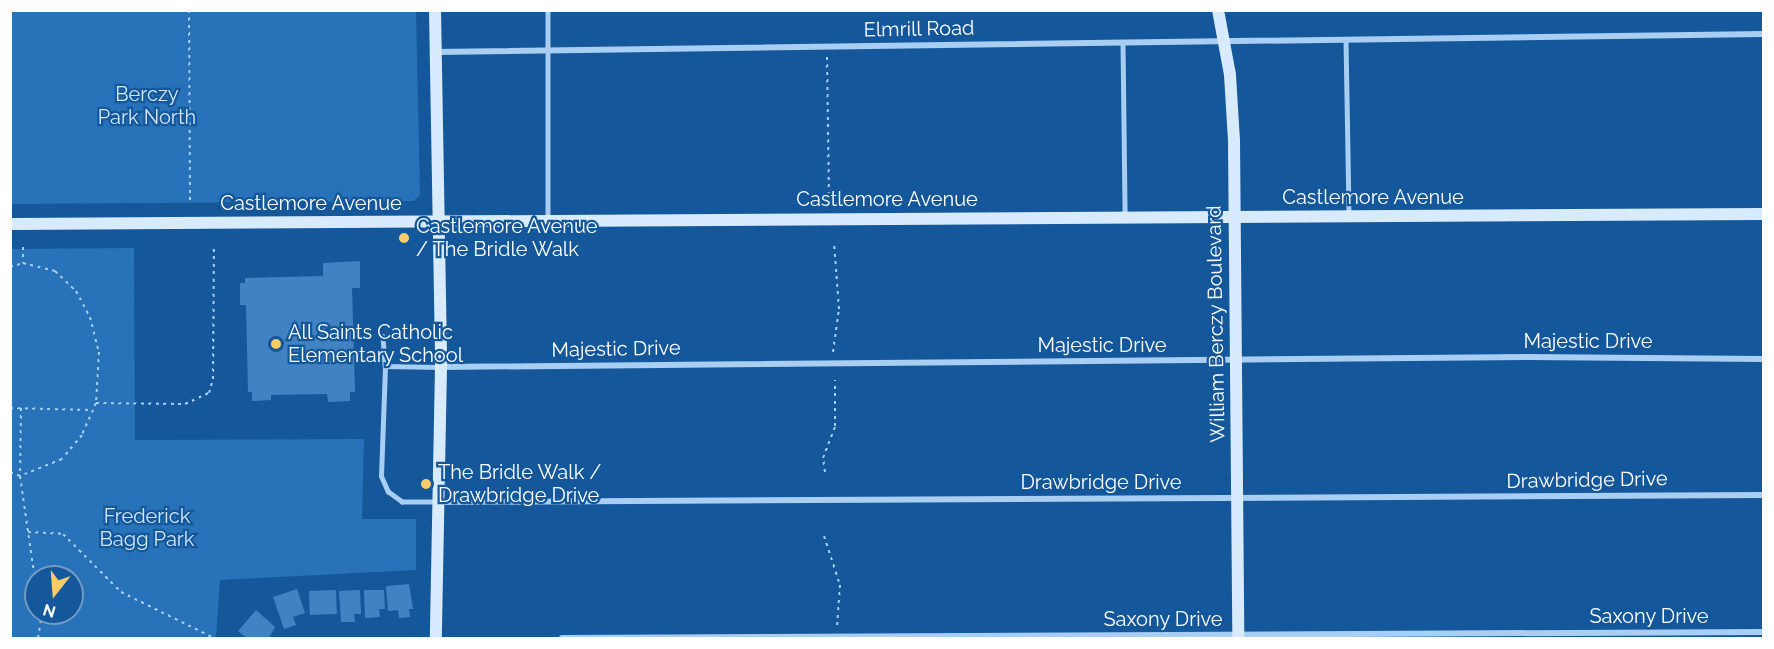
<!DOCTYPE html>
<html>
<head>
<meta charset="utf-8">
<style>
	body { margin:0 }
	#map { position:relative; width:1774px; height:649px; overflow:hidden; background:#14579a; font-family:Raleway,sans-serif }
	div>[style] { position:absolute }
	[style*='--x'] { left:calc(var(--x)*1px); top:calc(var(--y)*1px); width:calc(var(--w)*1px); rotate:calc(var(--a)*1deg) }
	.green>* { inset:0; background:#2772b8 }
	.building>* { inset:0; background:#4182c3; transform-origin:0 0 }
	.path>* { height:2px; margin-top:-1px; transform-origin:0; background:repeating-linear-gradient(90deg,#a8cef3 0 3px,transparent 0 7.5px) }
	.lane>* { height:4.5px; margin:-2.25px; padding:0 2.25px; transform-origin:2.25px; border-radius:2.25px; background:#a8cef3 }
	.street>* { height:6px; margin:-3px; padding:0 3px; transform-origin:3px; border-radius:3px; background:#a8cef3 }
	.secondary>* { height:12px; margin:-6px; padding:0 6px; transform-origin:6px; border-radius:6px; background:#d8eafd }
	.dots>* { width:16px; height:16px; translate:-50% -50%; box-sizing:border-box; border:3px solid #14579a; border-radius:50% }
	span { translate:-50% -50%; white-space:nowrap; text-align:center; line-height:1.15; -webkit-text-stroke:4.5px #14579a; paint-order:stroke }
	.street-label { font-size:20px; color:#fff }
	.park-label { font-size:20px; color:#d0e7fd }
	.poi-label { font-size:20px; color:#fff }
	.left { translate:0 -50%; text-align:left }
	.frame { position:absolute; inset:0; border:12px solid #fff; pointer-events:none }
	.north { position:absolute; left:24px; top:565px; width:60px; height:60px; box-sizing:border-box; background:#14579a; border:2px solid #729ac2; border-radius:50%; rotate:197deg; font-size:16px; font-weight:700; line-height:24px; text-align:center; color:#fff }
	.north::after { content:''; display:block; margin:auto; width:21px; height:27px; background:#ffcb6a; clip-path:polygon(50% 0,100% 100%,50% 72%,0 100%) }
</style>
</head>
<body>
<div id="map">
	<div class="green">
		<i style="clip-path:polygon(10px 11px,416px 11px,420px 195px,414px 201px,11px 204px)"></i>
		<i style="clip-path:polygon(evenodd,134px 248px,135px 440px,364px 439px,362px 519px,416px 519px,416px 570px,220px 580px,216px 638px,11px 638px,11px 249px,134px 248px,36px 577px,72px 577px,72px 613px,36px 613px,36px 577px)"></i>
	</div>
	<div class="building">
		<i style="clip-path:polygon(360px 261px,360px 288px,352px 288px,355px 392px,350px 392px,350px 401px,328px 402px,327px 394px,271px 395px,271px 400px,252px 401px,252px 392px,248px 392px,246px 305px,240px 305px,240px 283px,245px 283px,245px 278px,323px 276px,323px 263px)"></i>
		<i style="clip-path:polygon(409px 584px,413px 609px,409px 609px,410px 617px,399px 618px,398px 610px,388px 611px,386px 586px)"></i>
		<i style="clip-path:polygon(297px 589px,305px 613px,293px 617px,296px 625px,284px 629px,273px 597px)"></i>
		<i style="left:336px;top:590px;width:24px;height:27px;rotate:88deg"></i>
		<i style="clip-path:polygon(360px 590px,361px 614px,354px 614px,355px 622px,341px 622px,339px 591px)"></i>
		<i style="clip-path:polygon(364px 590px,384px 590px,385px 609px,379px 609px,380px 617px,365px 618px)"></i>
		<i style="clip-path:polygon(256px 610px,275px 627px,269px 638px,247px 638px,238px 631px)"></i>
	</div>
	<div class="path">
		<i style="--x:189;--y:10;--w:194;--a:89.7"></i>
		<i style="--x:827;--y:57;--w:150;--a:89.2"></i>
		<i style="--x:23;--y:247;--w:16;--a:90"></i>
		<i style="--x:10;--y:267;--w:14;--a:-17"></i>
		<i style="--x:23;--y:263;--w:33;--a:14"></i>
		<i style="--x:55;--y:271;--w:29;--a:44"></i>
		<i style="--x:76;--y:291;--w:30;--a:62"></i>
		<i style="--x:90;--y:317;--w:36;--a:76"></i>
		<i style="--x:99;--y:352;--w:51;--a:93.4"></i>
		<i style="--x:96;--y:403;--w:35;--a:114"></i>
		<i style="--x:82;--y:435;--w:31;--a:130"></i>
		<i style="--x:62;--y:459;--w:45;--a:158"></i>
		<i style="--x:20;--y:476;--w:11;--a:-158"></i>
		<i style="--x:833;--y:352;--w:43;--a:-82.1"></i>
		<i style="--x:839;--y:309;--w:67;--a:-94.3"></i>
		<i style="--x:96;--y:403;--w:89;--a:0.6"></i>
		<i style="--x:185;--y:404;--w:26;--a:-25"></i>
		<i style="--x:209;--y:393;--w:15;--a:-74"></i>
		<i style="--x:213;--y:379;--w:133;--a:-89.6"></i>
		<i style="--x:10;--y:408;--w:82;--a:1.4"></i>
		<i style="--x:21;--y:408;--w:68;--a:90.8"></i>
		<i style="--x:20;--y:476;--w:112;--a:81.8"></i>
		<i style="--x:825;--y:472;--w:14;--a:-98"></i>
		<i style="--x:823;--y:458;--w:34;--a:-69"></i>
		<i style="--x:835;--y:426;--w:46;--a:-90"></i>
		<i style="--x:28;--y:532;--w:35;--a:3"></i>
		<i style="--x:63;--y:534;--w:82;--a:45"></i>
		<i style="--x:121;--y:592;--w:104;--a:26.3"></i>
		<i style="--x:824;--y:536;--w:52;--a:71.9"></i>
		<i style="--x:840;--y:585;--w:42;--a:94.1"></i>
		<i style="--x:38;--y:638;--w:25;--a:-81"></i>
	</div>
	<div class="lane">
		<i style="--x:548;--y:10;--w:211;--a:90"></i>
		<i style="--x:1346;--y:40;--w:174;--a:89"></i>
		<i style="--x:1123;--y:42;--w:174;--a:89.3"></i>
		<i style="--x:383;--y:336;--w:30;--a:86"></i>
		<i style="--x:437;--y:502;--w:35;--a:180"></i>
		<i style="--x:402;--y:502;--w:17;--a:-144"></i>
		<i style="--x:388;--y:492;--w:17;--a:-114"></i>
		<i style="--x:381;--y:476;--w:110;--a:-87.9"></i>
		<i style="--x:385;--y:366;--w:56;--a:1"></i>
	</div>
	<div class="street">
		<i style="--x:436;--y:52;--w:1328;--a:-0.78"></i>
		<i style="--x:441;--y:367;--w:1087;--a:-0.53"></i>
		<i style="--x:1528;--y:357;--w:236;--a:0.5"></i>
		<i style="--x:438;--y:502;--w:1326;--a:-0.3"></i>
		<i style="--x:562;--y:638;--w:1202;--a:-0.29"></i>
	</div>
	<div class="secondary">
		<i style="--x:435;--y:10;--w:357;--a:89"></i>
		<i style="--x:441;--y:367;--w:271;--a:91.1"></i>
		<i style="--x:1218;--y:10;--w:66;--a:79.5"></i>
		<i style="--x:1230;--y:75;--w:65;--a:86.5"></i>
		<i style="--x:1234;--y:140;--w:498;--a:89.5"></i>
		<i style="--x:10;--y:224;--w:1754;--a:-0.33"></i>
	</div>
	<div class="dots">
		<i style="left:404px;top:238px;background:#ffcb6a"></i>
		<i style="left:276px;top:344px;background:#ffcb6a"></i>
		<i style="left:426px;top:484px;background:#ffcb6a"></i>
	</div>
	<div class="street-label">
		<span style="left:919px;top:29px;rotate:-1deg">Elmrill Road</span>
		<span style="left:1373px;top:197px">Castlemore Avenue</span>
		<span style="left:887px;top:199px">Castlemore Avenue</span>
		<span style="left:311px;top:203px">Castlemore Avenue</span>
		<span style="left:1216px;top:324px;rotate:-91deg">William Berczy Boulevard</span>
		<span style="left:1588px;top:341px">Majestic Drive</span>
		<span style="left:1102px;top:345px">Majestic Drive</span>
		<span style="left:616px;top:349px;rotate:-1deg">Majestic Drive</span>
		<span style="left:1587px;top:480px;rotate:-1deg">Drawbridge Drive</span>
		<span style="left:1101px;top:482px">Drawbridge Drive</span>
		<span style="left:1649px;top:616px">Saxony Drive</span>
		<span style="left:1163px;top:619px">Saxony Drive</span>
	</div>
	<div class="park-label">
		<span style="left:147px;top:106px">Berczy<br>Park North</span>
		<span style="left:147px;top:528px">Frederick<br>Bagg Park</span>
	</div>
	<div class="poi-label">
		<span class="left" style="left:416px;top:238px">Castlemore Avenue<br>/ The Bridle Walk</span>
		<span class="left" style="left:288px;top:344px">All Saints Catholic<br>Elementary School</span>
		<span class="left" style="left:438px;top:484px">The Bridle Walk /<br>Drawbridge Drive</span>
	</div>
	<div class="frame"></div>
	<div class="north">N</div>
</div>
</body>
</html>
